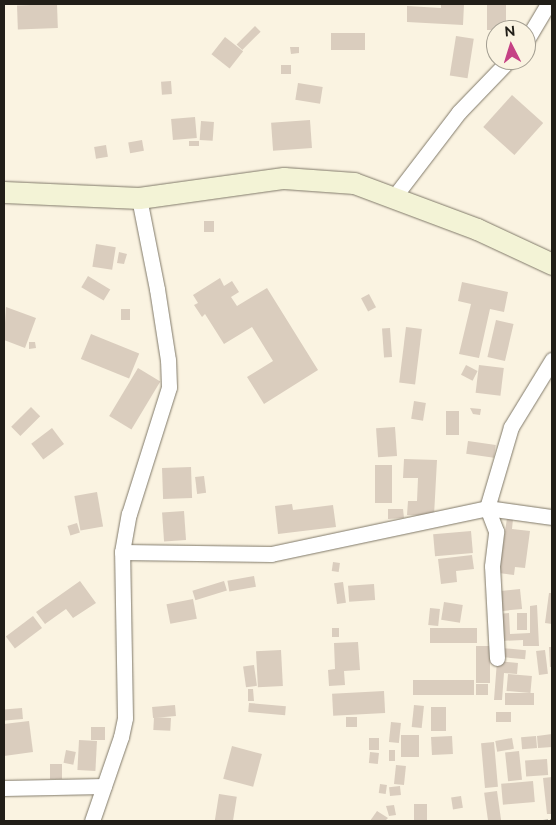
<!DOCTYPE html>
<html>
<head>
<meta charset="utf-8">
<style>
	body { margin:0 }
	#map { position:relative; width:556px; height:825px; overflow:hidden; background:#faf3e1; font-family:Raleway,sans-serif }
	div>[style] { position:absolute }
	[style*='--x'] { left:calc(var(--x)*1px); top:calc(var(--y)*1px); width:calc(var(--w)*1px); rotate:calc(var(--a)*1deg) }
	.building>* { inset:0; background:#dacdbe; transform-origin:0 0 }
	.path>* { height:2.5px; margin-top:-1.25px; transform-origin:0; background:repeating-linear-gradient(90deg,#a49f92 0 5px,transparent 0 7.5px) }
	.roads { filter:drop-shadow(0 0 1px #807969) drop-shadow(0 0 1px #807969) }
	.minor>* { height:15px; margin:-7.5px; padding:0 7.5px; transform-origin:7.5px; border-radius:7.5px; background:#fff }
	.secondary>* { height:21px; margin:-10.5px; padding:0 10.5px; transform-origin:10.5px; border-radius:10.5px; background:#f3f3d6 }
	span { translate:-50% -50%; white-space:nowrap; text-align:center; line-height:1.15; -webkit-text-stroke:4.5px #faf3e1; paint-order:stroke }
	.frame { position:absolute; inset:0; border:5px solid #211e18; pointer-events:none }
	.north { position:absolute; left:486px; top:20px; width:50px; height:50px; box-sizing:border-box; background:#faf3e1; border:1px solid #a39e91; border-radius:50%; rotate:355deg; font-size:14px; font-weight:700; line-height:20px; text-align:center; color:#211e18 }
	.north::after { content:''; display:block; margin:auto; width:18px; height:22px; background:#c54185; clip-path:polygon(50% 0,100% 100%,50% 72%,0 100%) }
</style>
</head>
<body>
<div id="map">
	<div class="building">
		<i style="left:57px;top:4px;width:24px;height:40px;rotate:88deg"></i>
		<i style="clip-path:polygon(441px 4px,464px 4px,463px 25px,407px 22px,407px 6px,441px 8px)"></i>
		<i style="left:487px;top:4px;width:19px;height:26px"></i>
		<i style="left:255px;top:26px;width:8px;height:26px;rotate:45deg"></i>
		<i style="left:331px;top:33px;width:34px;height:17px"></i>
		<i style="left:456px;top:36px;width:18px;height:40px;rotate:9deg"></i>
		<i style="left:225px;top:37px;width:23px;height:22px;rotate:38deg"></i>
		<i style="clip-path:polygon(290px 47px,299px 47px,299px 53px,291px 54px)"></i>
		<i style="left:281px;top:65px;width:10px;height:9px"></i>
		<i style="left:171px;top:81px;width:13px;height:10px;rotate:86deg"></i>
		<i style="left:298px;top:83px;width:25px;height:17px;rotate:9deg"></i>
		<i style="left:512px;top:95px;width:42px;height:43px;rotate:42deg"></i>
		<i style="left:195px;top:117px;width:21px;height:24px;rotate:85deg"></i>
		<i style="left:310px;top:120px;width:28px;height:39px;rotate:86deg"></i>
		<i style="left:201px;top:121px;width:13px;height:19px;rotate:4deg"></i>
		<i style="left:142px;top:140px;width:11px;height:14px;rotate:80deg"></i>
		<i style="left:199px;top:141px;width:5px;height:10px;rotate:90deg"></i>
		<i style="left:106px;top:145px;width:12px;height:12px;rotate:81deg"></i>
		<i style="left:204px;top:221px;width:10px;height:11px"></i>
		<i style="left:96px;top:244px;width:20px;height:23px;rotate:9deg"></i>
		<i style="clip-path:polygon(119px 252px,127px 254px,124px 264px,117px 263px)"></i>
		<i style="left:88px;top:276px;width:26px;height:13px;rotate:31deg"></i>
		<i style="clip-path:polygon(220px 278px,224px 286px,232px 281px,239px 292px,231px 297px,237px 306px,267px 288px,318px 370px,264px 404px,247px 377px,273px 361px,252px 327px,224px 344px,205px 314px,202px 317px,194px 305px,198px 303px,193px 295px)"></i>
		<i style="clip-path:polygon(462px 282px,508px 292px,504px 312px,490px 309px,479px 358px,459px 354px,471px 304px,458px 301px)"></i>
		<i style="left:369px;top:294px;width:15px;height:9px;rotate:62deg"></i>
		<i style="clip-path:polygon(6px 307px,36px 318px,25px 348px,4px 340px)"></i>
		<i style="left:121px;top:309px;width:9px;height:11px"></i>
		<i style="left:496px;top:320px;width:18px;height:38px;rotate:13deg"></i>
		<i style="left:406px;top:327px;width:16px;height:56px;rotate:7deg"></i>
		<i style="left:390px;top:328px;width:29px;height:8px;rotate:86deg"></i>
		<i style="left:91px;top:334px;width:52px;height:27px;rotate:22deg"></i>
		<i style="clip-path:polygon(29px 342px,35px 342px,36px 348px,29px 349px)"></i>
		<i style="left:466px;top:365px;width:13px;height:11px;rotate:27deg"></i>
		<i style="left:479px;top:365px;width:25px;height:28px;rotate:7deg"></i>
		<i style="left:138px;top:368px;width:26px;height:56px;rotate:31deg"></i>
		<i style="left:414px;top:401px;width:12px;height:18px;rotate:9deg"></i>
		<i style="left:31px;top:407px;width:13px;height:28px;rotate:45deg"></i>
		<i style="clip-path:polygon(470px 408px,481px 409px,480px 415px,473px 414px)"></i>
		<i style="left:446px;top:411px;width:13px;height:24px"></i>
		<i style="left:395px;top:427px;width:29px;height:19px;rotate:86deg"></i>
		<i style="left:52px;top:428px;width:20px;height:26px;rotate:53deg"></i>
		<i style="left:468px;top:441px;width:28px;height:13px;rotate:8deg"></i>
		<i style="clip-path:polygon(404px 459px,437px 460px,434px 516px,407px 515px,408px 501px,417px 501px,418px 478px,403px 478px)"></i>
		<i style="left:375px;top:465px;width:17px;height:38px"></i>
		<i style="left:191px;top:467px;width:31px;height:29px;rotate:88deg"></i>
		<i style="left:204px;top:476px;width:17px;height:9px;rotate:83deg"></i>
		<i style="left:97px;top:492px;width:35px;height:23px;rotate:80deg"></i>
		<i style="clip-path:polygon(292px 504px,293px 510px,333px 505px,336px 527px,278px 534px,275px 506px)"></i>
		<i style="clip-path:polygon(388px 509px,403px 509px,404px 518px,388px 519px)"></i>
		<i style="left:184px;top:511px;width:29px;height:22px;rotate:86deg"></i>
		<i style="clip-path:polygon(507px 518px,513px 519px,512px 529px,530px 531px,525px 568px,515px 567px,514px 575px,499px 573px)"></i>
		<i style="left:77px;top:523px;width:10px;height:10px;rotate:73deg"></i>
		<i style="left:471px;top:531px;width:22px;height:38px;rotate:85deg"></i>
		<i style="clip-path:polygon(472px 555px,474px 569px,456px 571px,457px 582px,441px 584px,438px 559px)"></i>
		<i style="left:333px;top:562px;width:7px;height:9px;rotate:8deg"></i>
		<i style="left:254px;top:576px;width:11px;height:27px;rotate:80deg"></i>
		<i style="clip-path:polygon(80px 581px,96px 603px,73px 618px,66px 609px,45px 624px,36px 612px)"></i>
		<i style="left:224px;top:581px;width:10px;height:33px;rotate:73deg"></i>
		<i style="left:343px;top:582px;width:21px;height:9px;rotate:82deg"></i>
		<i style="left:374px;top:584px;width:16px;height:26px;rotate:86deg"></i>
		<i style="left:520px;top:589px;width:20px;height:24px;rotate:84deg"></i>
		<i style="clip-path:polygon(549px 593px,552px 593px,552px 624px,545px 623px)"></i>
		<i style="left:193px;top:599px;width:20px;height:27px;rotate:79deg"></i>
		<i style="left:444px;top:602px;width:19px;height:18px;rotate:9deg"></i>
		<i style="clip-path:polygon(537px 605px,539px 646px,523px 646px,523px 640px,499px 641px,498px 614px,509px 613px,510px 634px,530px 633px,530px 606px)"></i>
		<i style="left:430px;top:608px;width:10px;height:17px;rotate:6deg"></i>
		<i style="left:517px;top:613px;width:10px;height:17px"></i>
		<i style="left:33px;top:616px;width:15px;height:34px;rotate:53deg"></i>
		<i style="left:332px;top:628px;width:7px;height:9px"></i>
		<i style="left:477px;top:628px;width:15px;height:47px;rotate:90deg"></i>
		<i style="clip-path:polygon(358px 642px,360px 670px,344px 671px,345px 685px,329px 686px,328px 670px,335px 669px,334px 643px)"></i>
		<i style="left:476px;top:646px;width:14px;height:37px"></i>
		<i style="clip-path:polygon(549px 647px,552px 647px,552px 667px,550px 667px)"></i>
		<i style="left:501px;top:648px;width:25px;height:9px;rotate:5deg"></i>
		<i style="left:281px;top:650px;width:36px;height:25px;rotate:87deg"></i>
		<i style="left:545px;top:650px;width:24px;height:9px;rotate:83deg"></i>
		<i style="clip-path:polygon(497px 661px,518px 663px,517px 674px,504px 673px,502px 700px,494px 700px)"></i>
		<i style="left:254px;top:665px;width:21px;height:11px;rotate:82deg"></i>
		<i style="left:508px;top:674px;width:24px;height:17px;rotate:5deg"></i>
		<i style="left:474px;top:680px;width:15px;height:61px;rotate:90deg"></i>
		<i style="left:476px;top:684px;width:12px;height:11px"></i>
		<i style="clip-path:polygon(248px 689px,253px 689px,254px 701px,248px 701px)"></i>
		<i style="left:384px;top:691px;width:22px;height:52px;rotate:87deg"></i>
		<i style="left:505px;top:693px;width:29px;height:12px"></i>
		<i style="left:249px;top:703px;width:37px;height:9px;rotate:5deg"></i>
		<i style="left:175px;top:705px;width:11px;height:23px;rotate:85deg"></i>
		<i style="left:414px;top:705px;width:10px;height:22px;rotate:6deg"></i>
		<i style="left:431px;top:707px;width:15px;height:24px"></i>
		<i style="left:22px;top:708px;width:11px;height:18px;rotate:85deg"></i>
		<i style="left:511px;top:712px;width:10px;height:15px;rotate:90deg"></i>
		<i style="left:154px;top:717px;width:17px;height:13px;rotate:3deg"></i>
		<i style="left:346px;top:717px;width:11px;height:10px"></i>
		<i style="clip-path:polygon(29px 721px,33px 752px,4px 756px,4px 724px)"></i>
		<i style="left:391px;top:722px;width:10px;height:20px;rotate:6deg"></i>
		<i style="left:91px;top:727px;width:14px;height:13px"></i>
		<i style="clip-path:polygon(552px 734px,552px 747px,538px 748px,537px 736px)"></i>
		<i style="left:401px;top:735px;width:18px;height:22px"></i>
		<i style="left:452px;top:736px;width:18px;height:21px;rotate:87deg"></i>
		<i style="left:536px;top:736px;width:12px;height:15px;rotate:85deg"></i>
		<i style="left:369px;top:738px;width:10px;height:12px"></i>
		<i style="left:512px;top:738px;width:11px;height:17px;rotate:80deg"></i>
		<i style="left:79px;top:740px;width:18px;height:30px;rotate:3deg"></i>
		<i style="left:494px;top:742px;width:45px;height:13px;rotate:85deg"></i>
		<i style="left:232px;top:746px;width:31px;height:34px;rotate:15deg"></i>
		<i style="left:66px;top:750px;width:10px;height:13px;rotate:11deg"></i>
		<i style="left:389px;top:750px;width:6px;height:11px"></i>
		<i style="left:519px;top:751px;width:29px;height:14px;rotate:84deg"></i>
		<i style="left:370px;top:752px;width:9px;height:11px;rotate:6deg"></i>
		<i style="left:547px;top:759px;width:16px;height:22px;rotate:86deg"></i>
		<i style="left:62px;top:764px;width:15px;height:12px;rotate:90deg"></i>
		<i style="left:396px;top:765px;width:10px;height:19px;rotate:6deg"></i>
		<i style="clip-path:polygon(552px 777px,552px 814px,547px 814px,543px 778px)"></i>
		<i style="left:533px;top:781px;width:21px;height:32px;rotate:85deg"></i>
		<i style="left:380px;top:784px;width:7px;height:9px;rotate:8deg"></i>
		<i style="left:400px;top:786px;width:9px;height:11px;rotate:84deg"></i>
		<i style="left:497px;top:791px;width:30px;height:13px;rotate:82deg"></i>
		<i style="left:219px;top:794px;width:18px;height:27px;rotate:9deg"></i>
		<i style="left:461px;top:796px;width:12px;height:10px;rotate:81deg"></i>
		<i style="left:414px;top:804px;width:13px;height:17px"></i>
		<i style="clip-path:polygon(394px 805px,396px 815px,389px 816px,386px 806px)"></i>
		<i style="clip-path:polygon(377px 811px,388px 818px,385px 821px,370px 821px)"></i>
	</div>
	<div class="path">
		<i style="--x:543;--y:821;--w:9;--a:-6"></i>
	</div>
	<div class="roads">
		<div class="minor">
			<i style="--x:526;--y:41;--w:43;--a:-59.3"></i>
			<i style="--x:394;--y:197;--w:107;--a:-52.6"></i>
			<i style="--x:459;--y:112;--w:72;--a:-46.1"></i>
			<i style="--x:122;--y:552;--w:149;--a:0.8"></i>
			<i style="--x:271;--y:554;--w:221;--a:-12"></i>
			<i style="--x:487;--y:508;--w:66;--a:7.9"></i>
			<i style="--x:497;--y:658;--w:92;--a:-93.1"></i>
			<i style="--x:492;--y:566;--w:35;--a:-83"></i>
			<i style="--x:496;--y:531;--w:25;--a:-111"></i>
			<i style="--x:487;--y:508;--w:84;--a:-73.5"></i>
			<i style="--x:511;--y:427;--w:79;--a:-58.5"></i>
			<i style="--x:4;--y:788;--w:100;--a:-1.1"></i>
			<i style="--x:92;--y:821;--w:89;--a:-71"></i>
			<i style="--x:121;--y:737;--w:19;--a:-78"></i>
			<i style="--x:125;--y:718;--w:166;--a:-91"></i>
			<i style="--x:122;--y:552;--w:39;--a:-80"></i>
			<i style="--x:129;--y:514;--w:133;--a:-72.5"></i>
			<i style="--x:169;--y:387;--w:27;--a:-92"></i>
			<i style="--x:168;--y:360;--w:72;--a:-98.8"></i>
			<i style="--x:157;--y:289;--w:93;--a:-101.2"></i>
		</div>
		<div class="secondary">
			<i style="--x:4;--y:192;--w:135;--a:2.5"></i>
			<i style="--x:139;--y:198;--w:146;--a:-7.9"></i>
			<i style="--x:284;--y:178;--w:70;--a:4.1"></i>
			<i style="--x:354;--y:183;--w:131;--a:20.5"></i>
			<i style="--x:477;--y:229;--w:83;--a:25"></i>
		</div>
	</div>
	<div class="frame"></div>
	<div class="north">N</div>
</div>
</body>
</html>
